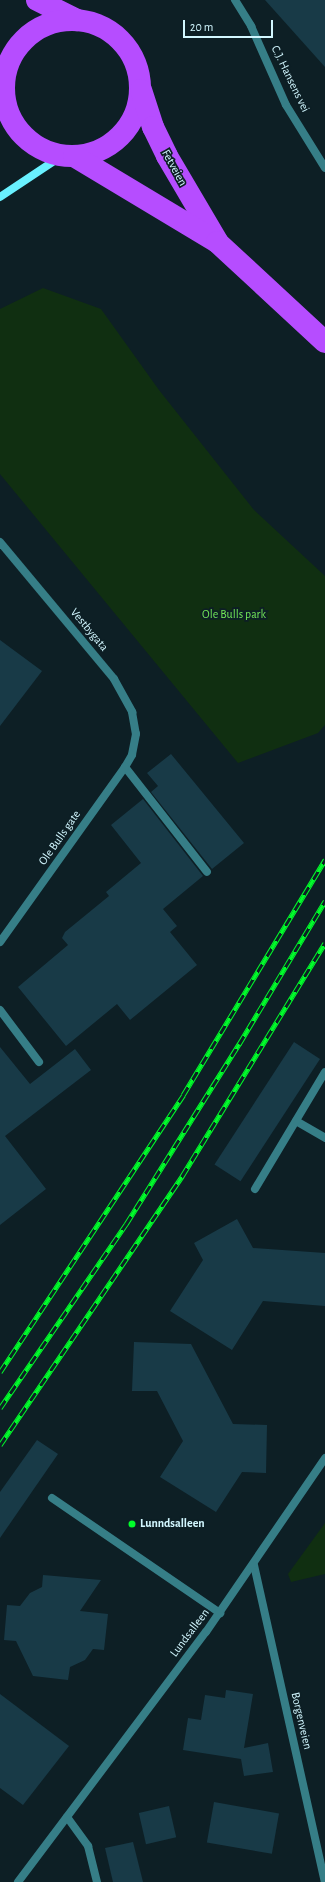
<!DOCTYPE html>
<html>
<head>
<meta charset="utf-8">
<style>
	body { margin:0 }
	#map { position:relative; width:325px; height:1882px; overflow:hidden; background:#0d1f25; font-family:"Alegreya Sans",sans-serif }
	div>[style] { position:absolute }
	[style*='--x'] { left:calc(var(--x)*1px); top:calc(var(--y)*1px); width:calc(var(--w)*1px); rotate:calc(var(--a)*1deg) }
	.green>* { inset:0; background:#102f11 }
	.building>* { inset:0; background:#183a47; transform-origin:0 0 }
	.lane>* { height:8px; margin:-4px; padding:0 4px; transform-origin:4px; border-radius:4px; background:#367e87 }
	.street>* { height:8px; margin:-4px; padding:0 4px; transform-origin:4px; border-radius:4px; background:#367e87 }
	.secondary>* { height:8px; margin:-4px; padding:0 4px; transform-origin:4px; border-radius:4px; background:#69f1ff }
	.highway>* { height:22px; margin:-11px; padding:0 11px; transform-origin:11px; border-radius:11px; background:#b64dff }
	.highway>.ring { margin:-11px; padding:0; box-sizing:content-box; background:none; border:22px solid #b64dff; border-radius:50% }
	.rail>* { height:4.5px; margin-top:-2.25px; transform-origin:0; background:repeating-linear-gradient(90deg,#0d1f25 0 9px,#00fd2a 0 18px); box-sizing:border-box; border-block:1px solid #00fd2a }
	.dots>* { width:11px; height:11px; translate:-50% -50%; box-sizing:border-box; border:2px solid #0d1f25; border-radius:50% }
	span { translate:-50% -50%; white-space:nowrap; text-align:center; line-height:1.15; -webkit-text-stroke:3.5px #0d1f25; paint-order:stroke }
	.street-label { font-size:12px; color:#d2f7ff }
	.park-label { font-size:12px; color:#71e557 }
	.poi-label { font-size:12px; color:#d2f7ff; font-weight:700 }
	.left { translate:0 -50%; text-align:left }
	.scale { position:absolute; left:183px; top:20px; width:90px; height:18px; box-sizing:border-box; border:2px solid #d2f7ff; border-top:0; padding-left:5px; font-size:12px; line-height:14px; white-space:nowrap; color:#d2f7ff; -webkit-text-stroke:3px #0d1f25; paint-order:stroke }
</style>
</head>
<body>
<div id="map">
	<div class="green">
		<i style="clip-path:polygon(43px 288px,101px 309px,159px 390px,254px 510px,325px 576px,325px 725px,318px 733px,238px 763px,0 474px,0 309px)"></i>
		<i style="clip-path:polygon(325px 1523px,325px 1574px,291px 1582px,288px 1574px)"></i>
	</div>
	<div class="building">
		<i style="clip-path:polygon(265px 0,325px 0,325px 67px)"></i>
		<i style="clip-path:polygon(0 640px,42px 671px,0 726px)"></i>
		<i style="clip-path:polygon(171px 754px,244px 843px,212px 869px,151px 792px,158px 786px,147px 773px)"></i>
		<i style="clip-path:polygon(143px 799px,203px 876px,163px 909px,177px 926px,170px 932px,197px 965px,130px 1020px,117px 1004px,66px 1046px,18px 987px,68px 945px,62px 938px,65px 932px,109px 896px,106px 892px,141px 863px,111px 825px)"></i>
		<i style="left:294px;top:1042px;width:31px;height:146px;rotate:33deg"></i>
		<i style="clip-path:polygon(0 1047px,30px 1084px,75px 1049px,91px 1070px,5px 1136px,46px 1189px,0 1225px)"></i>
		<i style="clip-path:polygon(237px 1219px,253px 1248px,325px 1253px,325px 1306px,263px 1301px,232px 1350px,170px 1311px,203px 1260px,194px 1243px)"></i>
		<i style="clip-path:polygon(134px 1342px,191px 1344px,233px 1424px,267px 1425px,266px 1473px,242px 1472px,216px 1512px,160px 1477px,183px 1441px,157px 1391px,132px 1391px)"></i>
		<i style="clip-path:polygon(37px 1440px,58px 1454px,0 1538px,0 1492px)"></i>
		<i style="clip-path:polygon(43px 1575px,101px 1580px,80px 1611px,108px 1614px,104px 1650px,93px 1649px,85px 1660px,70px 1667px,68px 1680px,33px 1676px,16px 1641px,4px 1640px,7px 1605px,20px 1606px,30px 1593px,42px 1587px)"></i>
		<i style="clip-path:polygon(226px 1690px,253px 1694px,244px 1748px,268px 1743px,273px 1772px,244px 1776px,241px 1759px,183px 1750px,188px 1718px,201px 1720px,205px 1695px,225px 1698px)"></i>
		<i style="clip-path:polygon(0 1694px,69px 1746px,23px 1805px,0 1788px)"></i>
		<i style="left:214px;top:1802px;width:66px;height:41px;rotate:10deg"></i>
		<i style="left:169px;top:1806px;width:32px;height:31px;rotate:77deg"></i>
		<i style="clip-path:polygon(133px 1842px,143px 1882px,113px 1882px,105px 1848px)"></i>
	</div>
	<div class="lane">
		<i style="--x:235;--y:0;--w:31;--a:58"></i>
		<i style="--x:251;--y:26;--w:86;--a:66.1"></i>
		<i style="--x:286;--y:105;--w:74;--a:58.2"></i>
		<i style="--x:125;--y:767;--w:133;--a:52"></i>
		<i style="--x:0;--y:1010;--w:65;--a:53.1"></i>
		<i style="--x:296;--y:1121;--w:34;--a:30"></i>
		<i style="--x:255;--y:1189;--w:136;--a:-59.1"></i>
		<i style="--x:52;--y:1498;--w:204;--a:34.4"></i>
		<i style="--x:67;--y:1817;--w:36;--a:54"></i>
		<i style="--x:88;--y:1846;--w:37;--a:76"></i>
	</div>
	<div class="street">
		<i style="--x:0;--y:542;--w:178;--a:50.2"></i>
		<i style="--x:114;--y:679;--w:38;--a:61"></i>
		<i style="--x:132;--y:712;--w:22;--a:80"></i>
		<i style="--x:136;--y:734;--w:21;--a:101"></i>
		<i style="--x:132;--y:755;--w:14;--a:120"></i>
		<i style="--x:125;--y:767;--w:215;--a:125.5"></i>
		<i style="--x:254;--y:1565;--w:325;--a:77.4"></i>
		<i style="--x:18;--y:1882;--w:313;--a:-53.1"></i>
		<i style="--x:206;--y:1632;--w:211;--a:-55.6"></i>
	</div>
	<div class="secondary">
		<i style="--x:0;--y:96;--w:5;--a:-37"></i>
		<i style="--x:0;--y:197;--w:76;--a:-33.7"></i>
	</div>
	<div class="highway">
		<i style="--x:37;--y:0;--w:45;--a:26.6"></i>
		<i class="ring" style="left:4px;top:20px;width:114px;height:114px"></i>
		<i style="--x:141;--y:90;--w:39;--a:72"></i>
		<i style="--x:153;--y:127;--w:32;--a:64"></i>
		<i style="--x:167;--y:156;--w:99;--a:59.5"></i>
		<i style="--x:74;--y:156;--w:167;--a:31"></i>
		<i style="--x:217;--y:242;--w:147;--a:42.8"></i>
	</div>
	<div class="rail">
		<i style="--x:0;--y:1372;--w:332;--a:-56.5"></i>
		<i style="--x:183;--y:1095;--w:275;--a:-58.9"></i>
		<i style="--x:0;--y:1408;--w:223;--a:-55.6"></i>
		<i style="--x:126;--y:1224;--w:213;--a:-57.9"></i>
		<i style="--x:239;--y:1044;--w:167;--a:-59"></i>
		<i style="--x:0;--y:1445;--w:325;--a:-55.9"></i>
		<i style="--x:182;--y:1176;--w:273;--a:-58.5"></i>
	</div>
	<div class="dots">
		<i style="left:132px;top:1524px;background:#00fd2a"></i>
	</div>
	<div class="street-label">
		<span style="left:290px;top:79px;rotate:64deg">C.J. Hansens vei</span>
		<span style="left:174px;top:168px;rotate:61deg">Fetveien</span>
		<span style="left:89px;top:630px;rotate:50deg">Vestbygata</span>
		<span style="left:60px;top:838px;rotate:-55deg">Ole Bulls gate</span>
		<span style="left:190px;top:1633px;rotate:-53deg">Lundsalleen</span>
		<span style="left:301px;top:1721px;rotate:77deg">Borgenveien</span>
	</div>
	<div class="park-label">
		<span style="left:234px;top:615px">Ole Bulls park</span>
	</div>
	<div class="poi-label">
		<span class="left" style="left:140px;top:1524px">Lunndsalleen</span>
	</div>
	<div class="scale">20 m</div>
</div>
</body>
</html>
